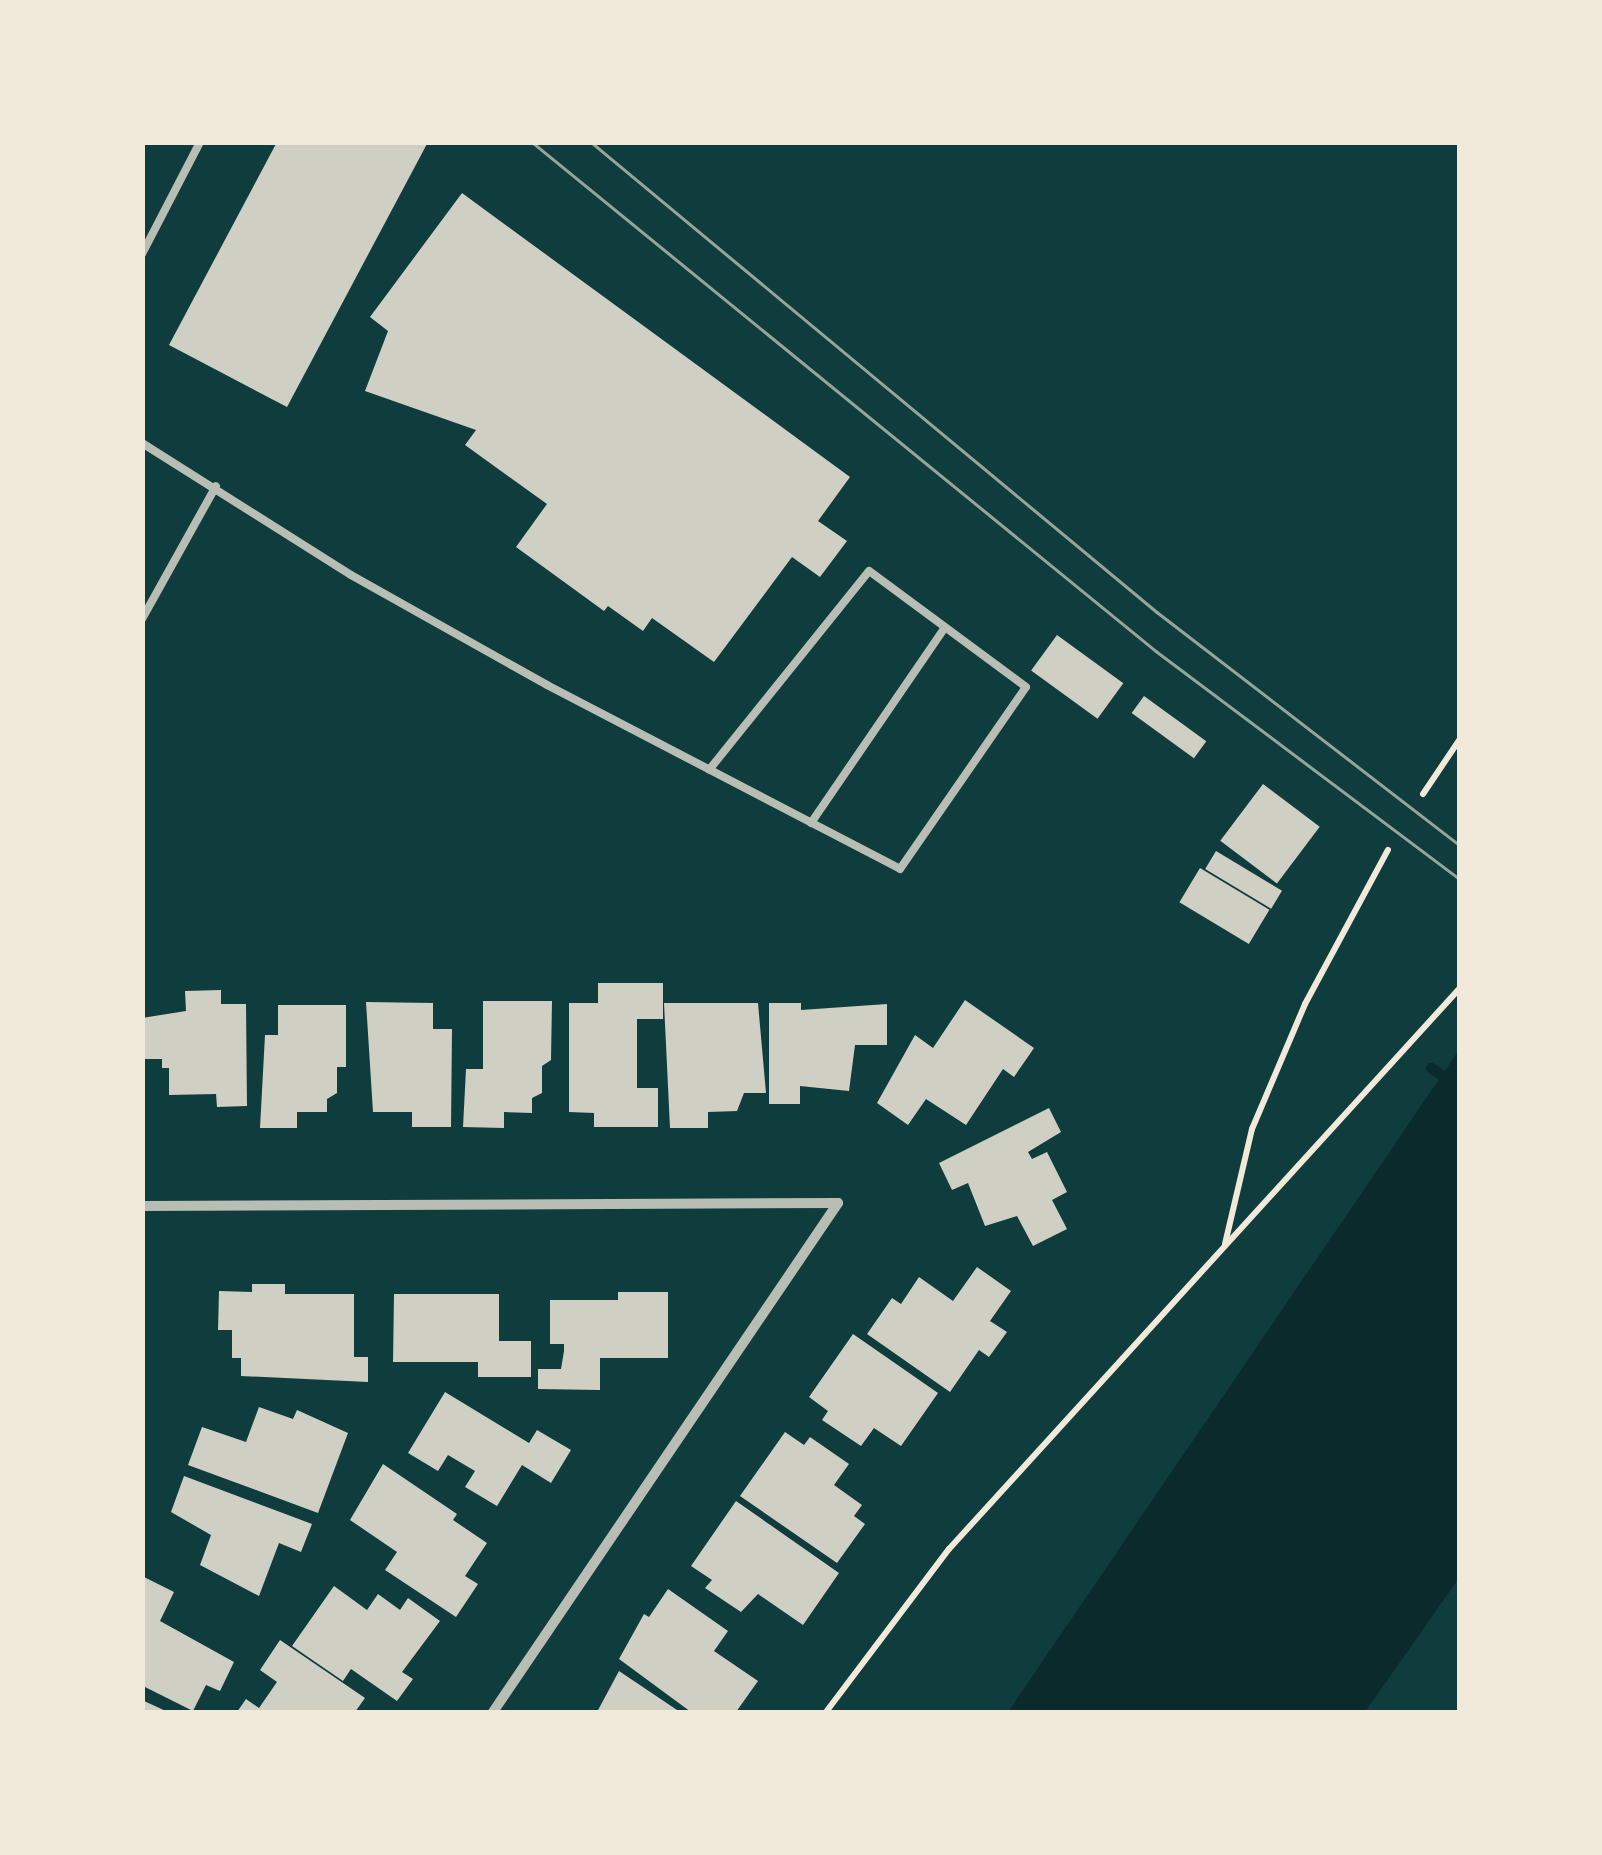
<!DOCTYPE html>
<html>
<head>
<meta charset="utf-8">
<style>
	body { margin:0 }
	#map { position:relative; width:1602px; height:1855px; overflow:hidden; background:#0f3d3e; font-family:Figtree,sans-serif }
	div>[style] { position:absolute }
	[style*='--x'] { left:calc(var(--x)*1px); top:calc(var(--y)*1px); width:calc(var(--w)*1px); rotate:calc(var(--a)*1deg) }
	.water>* { inset:0; background:#0a2a2b }
	.stream>* { height:11px; margin:-5.5px; padding:0 5.5px; transform-origin:5.5px; border-radius:5.5px; background:#0a2a2b }
	.building>* { inset:0; background:#cfcfc3; transform-origin:0 0 }
	.path>* { height:6px; margin:-3px; padding:0 3px; transform-origin:3px; border-radius:3px; background:#f1e9da }
	.service>* { height:8px; margin:-4px; padding:0 4px; transform-origin:4px; border-radius:4px; background:#b8beb3 }
	.minor>* { height:10px; margin:-5px; padding:0 5px; transform-origin:5px; border-radius:5px; background:#b8beb3 }
	.tram>* { height:2.5px; margin:-1.25px; padding:0 1.25px; transform-origin:1.25px; border-radius:1.25px; background:#97a49c }
	span { translate:-50% -50%; white-space:nowrap; text-align:center; line-height:1.15; -webkit-text-stroke:10px #f1e9da; paint-order:stroke }
	.frame { position:absolute; inset:0; border:145px solid #f1e9da; pointer-events:none }
</style>
</head>
<body>
<div id="map">
	<div class="water">
		<i style="clip-path:polygon(1459px 1050px,1459px 1578px,1365px 1712px,1008px 1712px)"></i>
	</div>
	<div class="stream">
		<i style="--x:1431;--y:1068;--w:35;--a:33"></i>
	</div>
	<div class="building">
		<i style="clip-path:polygon(277px 142px,428px 142px,287px 407px,169px 345px)"></i>
		<i style="clip-path:polygon(462px 193px,850px 477px,818px 521px,847px 541px,820px 577px,792px 557px,714px 662px,652px 618px,643px 631px,608px 606px,604px 611px,516px 547px,547px 504px,465px 445px,476px 430px,365px 391px,388px 331px,370px 317px)"></i>
		<i style="left:1057px;top:635px;width:82px;height:44px;rotate:36deg"></i>
		<i style="left:1144px;top:696px;width:77px;height:21px;rotate:36deg"></i>
		<i style="left:1263px;top:784px;width:71px;height:71px;rotate:37deg"></i>
		<i style="left:1216px;top:851px;width:77px;height:21px;rotate:31deg"></i>
		<i style="left:1200px;top:868px;width:81px;height:40px;rotate:31deg"></i>
		<i style="clip-path:polygon(598px 983px,663px 983px,663px 1019px,637px 1019px,637px 1088px,658px 1088px,658px 1127px,594px 1127px,594px 1113px,569px 1112px,569px 1003px,598px 1003px)"></i>
		<i style="clip-path:polygon(221px 990px,221px 1004px,246px 1004px,247px 1106px,217px 1107px,216px 1094px,169px 1095px,169px 1068px,162px 1068px,162px 1059px,142px 1059px,142px 1018px,186px 1011px,185px 991px)"></i>
		<i style="clip-path:polygon(965px 1000px,1034px 1048px,1014px 1077px,1003px 1069px,966px 1125px,926px 1099px,908px 1125px,877px 1103px,915px 1035px,933px 1048px)"></i>
		<i style="clip-path:polygon(483px 1001px,552px 1001px,551px 1060px,542px 1066px,542px 1093px,532px 1098px,532px 1113px,504px 1112px,504px 1128px,463px 1127px,466px 1069px,483px 1069px)"></i>
		<i style="clip-path:polygon(366px 1002px,433px 1003px,433px 1029px,452px 1029px,451px 1127px,412px 1127px,412px 1112px,373px 1112px)"></i>
		<i style="clip-path:polygon(664px 1003px,758px 1003px,766px 1093px,744px 1093px,737px 1111px,708px 1112px,708px 1128px,670px 1128px)"></i>
		<i style="clip-path:polygon(769px 1003px,801px 1003px,801px 1010px,887px 1004px,887px 1045px,855px 1045px,849px 1091px,800px 1086px,800px 1104px,769px 1104px)"></i>
		<i style="clip-path:polygon(278px 1005px,346px 1005px,346px 1067px,337px 1067px,337px 1093px,327px 1099px,327px 1112px,297px 1112px,297px 1128px,260px 1128px,265px 1035px,278px 1035px)"></i>
		<i style="clip-path:polygon(1049px 1108px,1061px 1132px,1028px 1152px,1032px 1159px,1047px 1152px,1067px 1192px,1052px 1200px,1067px 1229px,1033px 1246px,1017px 1216px,985px 1226px,968px 1183px,952px 1190px,939px 1163px)"></i>
		<i style="clip-path:polygon(977px 1267px,1011px 1291px,990px 1321px,1007px 1332px,989px 1357px,979px 1350px,950px 1392px,867px 1334px,892px 1298px,901px 1304px,919px 1277px,953px 1301px)"></i>
		<i style="clip-path:polygon(252px 1284px,285px 1284px,285px 1294px,354px 1294px,354px 1357px,368px 1357px,368px 1382px,241px 1376px,241px 1358px,232px 1358px,232px 1330px,218px 1330px,219px 1291px,252px 1292px)"></i>
		<i style="clip-path:polygon(618px 1292px,668px 1292px,668px 1358px,600px 1358px,600px 1390px,538px 1389px,538px 1369px,561px 1369px,564px 1351px,564px 1344px,550px 1344px,550px 1300px,618px 1300px)"></i>
		<i style="clip-path:polygon(394px 1294px,499px 1294px,499px 1341px,531px 1341px,531px 1377px,478px 1377px,478px 1362px,393px 1362px)"></i>
		<i style="clip-path:polygon(853px 1334px,938px 1393px,901px 1446px,874px 1428px,861px 1446px,822px 1420px,828px 1411px,809px 1397px)"></i>
		<i style="clip-path:polygon(445px 1392px,529px 1443px,537px 1430px,571px 1450px,551px 1483px,522px 1465px,497px 1506px,465px 1487px,475px 1471px,448px 1455px,438px 1471px,408px 1453px)"></i>
		<i style="clip-path:polygon(259px 1407px,293px 1419px,297px 1410px,348px 1433px,318px 1513px,188px 1465px,202px 1427px,246px 1442px)"></i>
		<i style="clip-path:polygon(785px 1432px,804px 1445px,810px 1437px,849px 1464px,834px 1485px,862px 1505px,854px 1516px,865px 1524px,837px 1563px,740px 1496px)"></i>
		<i style="clip-path:polygon(383px 1464px,457px 1514px,453px 1520px,487px 1543px,465px 1576px,478px 1584px,456px 1617px,385px 1570px,397px 1552px,350px 1520px)"></i>
		<i style="clip-path:polygon(184px 1476px,312px 1524px,301px 1552px,279px 1543px,259px 1596px,200px 1565px,211px 1535px,171px 1512px)"></i>
		<i style="clip-path:polygon(736px 1501px,839px 1573px,803px 1625px,758px 1594px,741px 1612px,705px 1588px,712px 1580px,691px 1566px)"></i>
		<i style="clip-path:polygon(142px 1576px,174px 1592px,160px 1621px,234px 1662px,220px 1691px,206px 1685px,193px 1711px,143px 1686px)"></i>
		<i style="clip-path:polygon(334px 1586px,367px 1610px,378px 1594px,400px 1610px,408px 1598px,440px 1621px,402px 1672px,413px 1679px,397px 1701px,351px 1669px,343px 1681px,292px 1646px)"></i>
		<i style="clip-path:polygon(668px 1589px,728px 1631px,714px 1651px,758px 1681px,736px 1712px,691px 1712px,619px 1659px,644px 1614px,649px 1617px)"></i>
		<i style="clip-path:polygon(280px 1640px,365px 1698px,355px 1712px,237px 1712px,246px 1699px,259px 1708px,277px 1682px,260px 1670px)"></i>
		<i style="clip-path:polygon(619px 1671px,680px 1712px,597px 1712px)"></i>
		<i style="clip-path:polygon(142px 1700px,168px 1712px,142px 1712px)"></i>
	</div>
	<div class="path">
		<i style="--x:1423;--y:794;--w:66;--a:-56.1"></i>
		<i style="--x:1225;--y:1244;--w:118;--a:-76.8"></i>
		<i style="--x:1252;--y:1129;--w:136;--a:-67"></i>
		<i style="--x:1305;--y:1004;--w:175;--a:-61.7"></i>
		<i style="--x:826;--y:1712;--w:204;--a:-53"></i>
		<i style="--x:949;--y:1549;--w:759;--a:-47.67"></i>
	</div>
	<div class="service">
		<i style="--x:142;--y:254;--w:126;--a:-62.6"></i>
		<i style="--x:142;--y:443;--w:247;--a:32.3"></i>
		<i style="--x:351;--y:575;--w:225;--a:29.3"></i>
		<i style="--x:547;--y:685;--w:398;--a:27.5"></i>
		<i style="--x:900;--y:869;--w:221;--a:-55.3"></i>
		<i style="--x:1026;--y:687;--w:195;--a:-143.5"></i>
		<i style="--x:869;--y:571;--w:255;--a:128.8"></i>
		<i style="--x:142;--y:619;--w:152;--a:-60.9"></i>
		<i style="--x:811;--y:823;--w:237;--a:-55.6"></i>
	</div>
	<div class="minor">
		<i style="--x:142;--y:1206;--w:696;--a:-0.25"></i>
		<i style="--x:493;--y:1712;--w:615;--a:-55.87"></i>
	</div>
	<div class="tram">
		<i style="--x:532;--y:142;--w:805;--a:39.2"></i>
		<i style="--x:1156;--y:651;--w:380;--a:36.9"></i>
		<i style="--x:591;--y:142;--w:736;--a:39.71"></i>
		<i style="--x:1157;--y:612;--w:382;--a:37.6"></i>
	</div>
	<div class="frame"></div>
</div>
</body>
</html>
